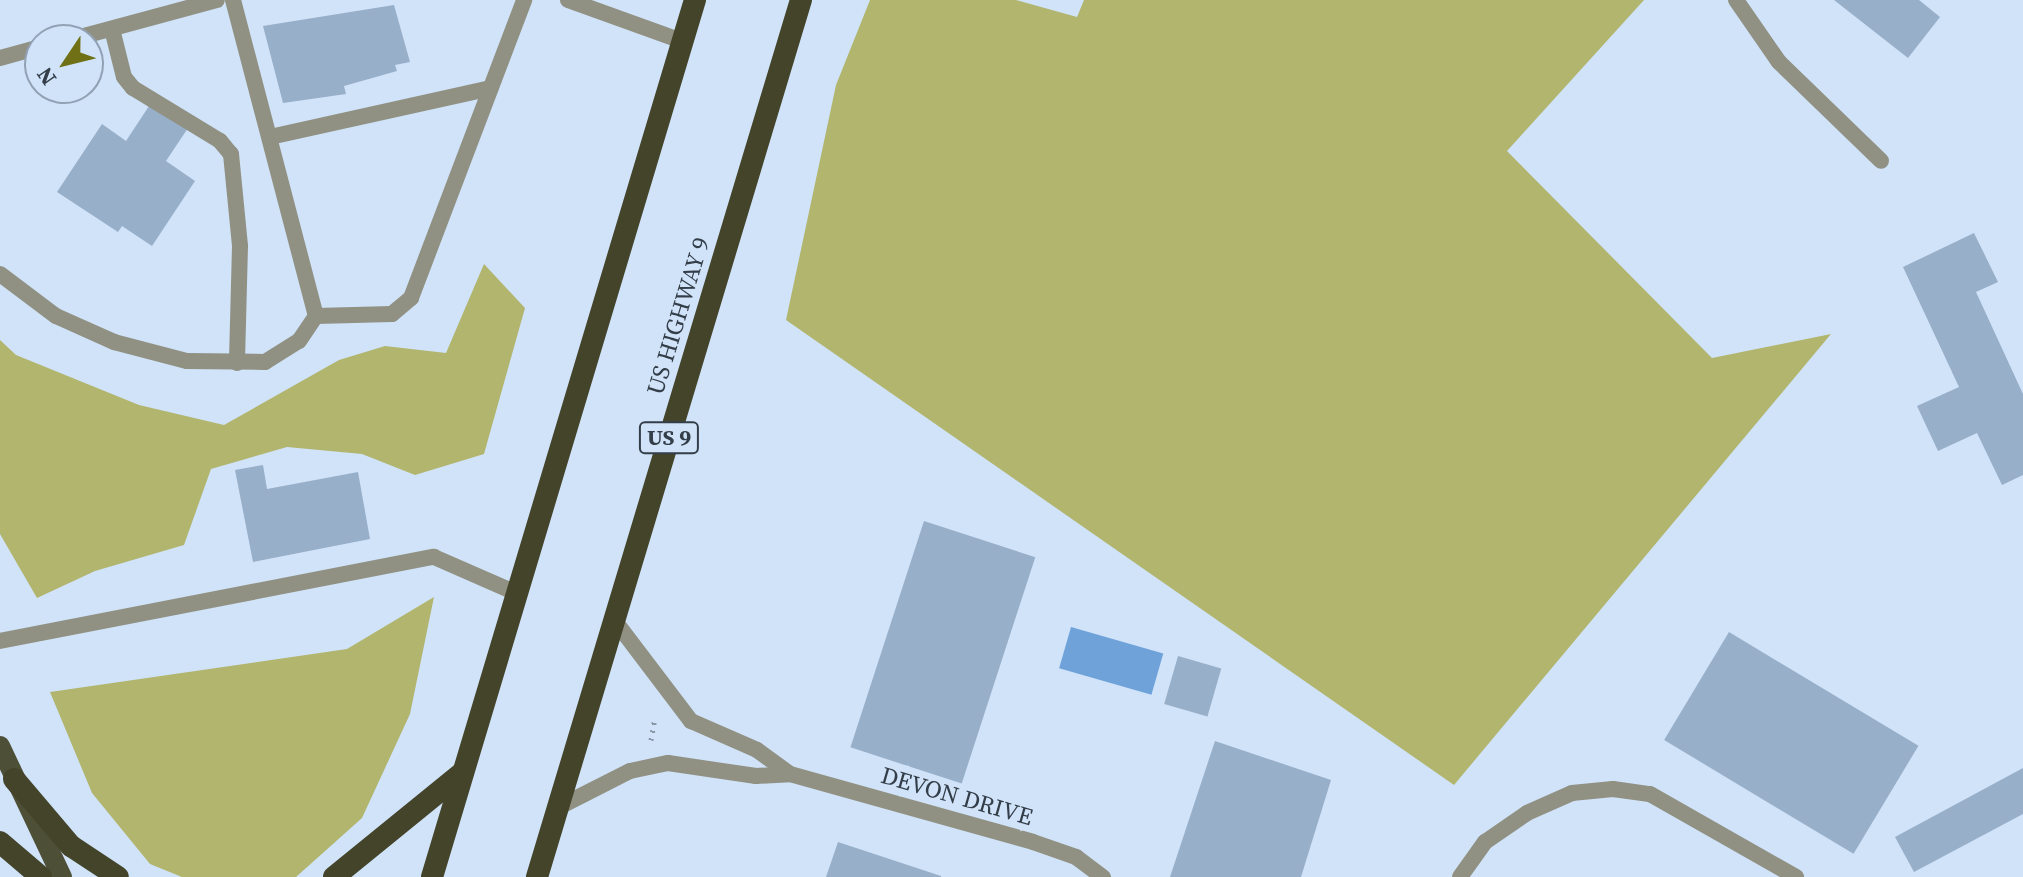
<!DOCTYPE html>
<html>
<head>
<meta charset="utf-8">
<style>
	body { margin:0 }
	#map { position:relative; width:2023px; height:877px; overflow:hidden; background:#d0e3f9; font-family:"Source Serif 4",serif }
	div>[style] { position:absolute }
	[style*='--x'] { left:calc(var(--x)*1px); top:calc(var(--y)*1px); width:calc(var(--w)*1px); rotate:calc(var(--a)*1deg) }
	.green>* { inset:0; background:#b2b56e }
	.water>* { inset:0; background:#70a2da; transform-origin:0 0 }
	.building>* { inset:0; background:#98afc9; transform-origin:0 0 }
	.path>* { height:5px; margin-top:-2.5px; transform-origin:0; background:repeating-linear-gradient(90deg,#8998a9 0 2px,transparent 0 8px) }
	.service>* { height:16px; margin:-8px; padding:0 8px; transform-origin:8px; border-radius:8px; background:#909182 }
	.minor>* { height:16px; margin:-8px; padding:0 8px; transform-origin:8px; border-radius:8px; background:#909182 }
	.primary>* { height:20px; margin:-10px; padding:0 10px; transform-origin:10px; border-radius:10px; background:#4e4f37 }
	.trunk>* { height:22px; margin:-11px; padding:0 11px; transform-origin:11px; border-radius:11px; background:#43442a }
	span { translate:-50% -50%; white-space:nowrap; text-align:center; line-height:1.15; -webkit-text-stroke:7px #d0e3f9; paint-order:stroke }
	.shield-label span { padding:2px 6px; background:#d0e3f9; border:2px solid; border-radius:6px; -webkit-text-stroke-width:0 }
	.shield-label { font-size:22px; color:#343e49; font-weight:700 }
	.street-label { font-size:24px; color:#343e49 }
	.north { position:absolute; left:24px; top:24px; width:80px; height:80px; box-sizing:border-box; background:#d0e3f9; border:2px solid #92a1b3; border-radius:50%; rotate:235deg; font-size:22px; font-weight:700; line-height:32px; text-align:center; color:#343e49 }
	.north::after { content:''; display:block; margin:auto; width:28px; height:36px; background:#707116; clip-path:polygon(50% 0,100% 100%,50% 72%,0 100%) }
</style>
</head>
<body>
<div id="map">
	<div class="green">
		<i style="clip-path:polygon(870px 0,1016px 0,1077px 17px,1084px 0,1644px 0,1507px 151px,1712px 358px,1831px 334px,1454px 785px,786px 320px,836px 85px)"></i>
		<i style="clip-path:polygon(484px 264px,525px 308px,484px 454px,415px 475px,362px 454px,287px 447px,211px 469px,184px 545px,95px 571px,37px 598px,0 534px,0 340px,16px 355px,139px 405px,224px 425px,339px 360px,385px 346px,446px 353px)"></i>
		<i style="clip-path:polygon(434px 597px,410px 714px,362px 818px,296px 877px,182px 877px,150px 864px,92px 793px,50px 692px,347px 649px)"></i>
	</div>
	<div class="water">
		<i style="left:1071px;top:627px;width:96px;height:43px;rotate:16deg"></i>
	</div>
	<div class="building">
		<i style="clip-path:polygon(1834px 0,1919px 0,1940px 17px,1908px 58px)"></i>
		<i style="clip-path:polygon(394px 5px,410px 62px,395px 65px,397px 71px,344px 86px,346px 94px,283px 103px,263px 26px)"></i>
		<i style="clip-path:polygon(151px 103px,188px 128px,166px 161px,195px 181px,152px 246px,122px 226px,118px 232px,57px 192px,102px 124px,126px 141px)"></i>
		<i style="clip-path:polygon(1974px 233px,1998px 282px,1976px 292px,2023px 394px,2023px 475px,2002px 485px,1977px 433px,1938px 451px,1917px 406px,1959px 387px,1903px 267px)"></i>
		<i style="clip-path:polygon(263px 465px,267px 489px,358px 472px,370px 539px,253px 562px,235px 470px)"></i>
		<i style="left:924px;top:521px;width:117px;height:238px;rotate:18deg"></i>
		<i style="left:1729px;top:632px;width:221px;height:126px;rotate:31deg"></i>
		<i style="left:1178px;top:656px;width:45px;height:50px;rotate:16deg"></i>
		<i style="clip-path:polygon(1215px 741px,1331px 780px,1301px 877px,1170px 877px)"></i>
		<i style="clip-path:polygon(2023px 768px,2023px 814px,1914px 872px,1895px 837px)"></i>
		<i style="clip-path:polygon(838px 842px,941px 876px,941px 877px,826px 877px)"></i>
	</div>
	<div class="path">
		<i style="--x:651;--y:740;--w:23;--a:-80"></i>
	</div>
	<div class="service">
		<i style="--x:233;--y:0;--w:327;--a:75.3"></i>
		<i style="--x:568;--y:0;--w:121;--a:19.8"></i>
		<i style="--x:112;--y:29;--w:49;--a:76"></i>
		<i style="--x:124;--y:77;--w:14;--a:51"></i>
		<i style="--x:133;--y:88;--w:102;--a:31.3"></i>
		<i style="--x:220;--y:141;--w:17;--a:50"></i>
		<i style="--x:231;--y:154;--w:92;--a:84.4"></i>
		<i style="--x:240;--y:246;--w:117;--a:91.5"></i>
		<i style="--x:69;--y:40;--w:153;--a:-15.1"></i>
		<i style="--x:0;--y:58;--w:41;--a:-15.4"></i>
		<i style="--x:270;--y:137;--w:226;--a:-12.5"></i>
		<i style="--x:0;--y:274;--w:70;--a:36.9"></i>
		<i style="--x:56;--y:316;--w:64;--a:24.1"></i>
		<i style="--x:114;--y:342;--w:75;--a:14.6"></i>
		<i style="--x:187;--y:361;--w:78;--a:0.7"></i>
		<i style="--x:265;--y:362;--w:40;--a:-32"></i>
		<i style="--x:299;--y:341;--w:30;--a:-56"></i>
		<i style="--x:316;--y:316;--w:76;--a:-1.5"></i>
		<i style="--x:392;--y:314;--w:25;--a:-40"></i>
		<i style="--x:411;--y:298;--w:319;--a:-69.2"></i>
		<i style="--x:0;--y:641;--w:442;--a:-11"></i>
		<i style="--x:434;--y:557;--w:90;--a:23.7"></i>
		<i style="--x:1460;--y:877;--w:43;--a:-54.5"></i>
		<i style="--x:1485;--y:842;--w:51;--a:-34.6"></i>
		<i style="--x:1527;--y:813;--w:49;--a:-24"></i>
		<i style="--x:1572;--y:793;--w:41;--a:-5.6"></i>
		<i style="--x:1613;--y:789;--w:37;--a:8"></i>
		<i style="--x:1650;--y:794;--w:168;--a:29.6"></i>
	</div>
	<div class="minor">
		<i style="--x:1736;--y:0;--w:75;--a:55.3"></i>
		<i style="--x:1779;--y:62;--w:142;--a:44.1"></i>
		<i style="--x:615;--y:621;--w:126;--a:52.8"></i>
		<i style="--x:691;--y:721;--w:72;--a:23.7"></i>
		<i style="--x:757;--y:750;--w:41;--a:36"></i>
		<i style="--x:557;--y:808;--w:82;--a:-26.9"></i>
		<i style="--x:630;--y:771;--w:39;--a:-12"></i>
		<i style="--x:668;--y:763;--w:89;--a:8.4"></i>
		<i style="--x:756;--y:776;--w:34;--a:-3"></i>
		<i style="--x:790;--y:774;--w:252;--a:15.6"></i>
		<i style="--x:1033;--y:842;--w:46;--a:19.2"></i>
		<i style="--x:1076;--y:857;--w:34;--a:37"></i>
	</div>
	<div class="primary">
		<i style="--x:0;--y:746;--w:145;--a:64.7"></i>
	</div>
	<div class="trunk">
		<i style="--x:14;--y:779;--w:88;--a:49.6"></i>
		<i style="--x:71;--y:846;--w:56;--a:33.4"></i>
		<i style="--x:0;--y:842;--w:54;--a:40.5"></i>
		<i style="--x:334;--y:877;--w:166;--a:-39.1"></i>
		<i style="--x:432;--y:877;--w:916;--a:-73.31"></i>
		<i style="--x:537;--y:877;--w:916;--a:-73.25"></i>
	</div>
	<div class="shield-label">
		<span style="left:669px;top:438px">US 9</span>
	</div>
	<div class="street-label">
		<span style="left:678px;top:316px;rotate:-73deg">US HIGHWAY 9</span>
		<span style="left:957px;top:796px;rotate:16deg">DEVON DRIVE</span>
	</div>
	<div class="north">N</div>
</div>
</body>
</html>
